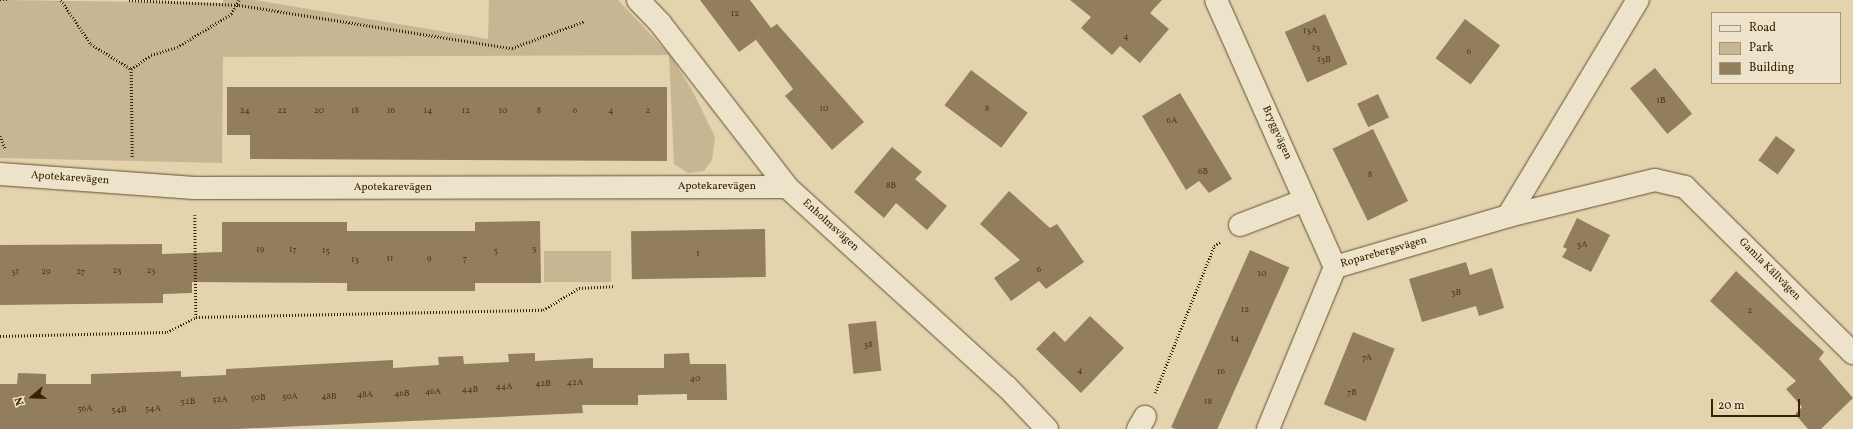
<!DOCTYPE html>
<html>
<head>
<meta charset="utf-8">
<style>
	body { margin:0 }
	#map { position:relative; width:1853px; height:429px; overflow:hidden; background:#e4d4ae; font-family:Vollkorn,serif }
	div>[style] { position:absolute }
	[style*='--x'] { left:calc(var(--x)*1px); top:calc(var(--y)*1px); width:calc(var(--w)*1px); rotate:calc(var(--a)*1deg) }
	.green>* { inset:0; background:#c7b691; transform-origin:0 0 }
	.building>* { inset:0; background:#927e5c; transform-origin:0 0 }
	.path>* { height:2.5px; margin-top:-1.25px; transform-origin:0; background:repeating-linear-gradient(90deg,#392103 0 1px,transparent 0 3px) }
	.roads { filter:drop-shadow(0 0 1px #644e2e) drop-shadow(0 0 1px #644e2e) }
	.minor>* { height:22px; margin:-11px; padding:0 11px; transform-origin:11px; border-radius:11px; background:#ede3ca }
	span { translate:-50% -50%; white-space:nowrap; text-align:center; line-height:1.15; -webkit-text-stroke:3px #ede3ca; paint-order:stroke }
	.number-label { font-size:9px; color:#4f3819 }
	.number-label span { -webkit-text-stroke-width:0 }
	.street-label { font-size:11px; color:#392103 }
	.legend { position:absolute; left:1711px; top:12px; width:130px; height:72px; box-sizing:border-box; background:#ede3ca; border:1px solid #a5957a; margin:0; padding:5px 7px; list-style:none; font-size:12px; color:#392103 }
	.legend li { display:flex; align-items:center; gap:8px; height:20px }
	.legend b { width:20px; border:1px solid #a5957a }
	.north { position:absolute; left:12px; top:377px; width:40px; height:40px; -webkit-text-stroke:3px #ede3ca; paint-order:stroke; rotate:251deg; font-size:11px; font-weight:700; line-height:16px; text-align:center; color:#392103 }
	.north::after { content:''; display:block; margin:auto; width:14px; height:18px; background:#392103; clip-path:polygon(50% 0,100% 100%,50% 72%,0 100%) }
	.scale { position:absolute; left:1711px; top:399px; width:89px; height:18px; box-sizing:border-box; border:2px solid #392103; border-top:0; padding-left:5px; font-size:12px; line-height:14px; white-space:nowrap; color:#392103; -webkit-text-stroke:3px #ede3ca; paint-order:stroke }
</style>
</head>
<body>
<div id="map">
	<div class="green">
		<i style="clip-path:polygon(0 0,223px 3px,223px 0,255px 0,488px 39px,489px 0,618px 0,670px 55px,692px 90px,715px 137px,712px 160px,704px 171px,688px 173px,674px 164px,669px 55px,223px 57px,222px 163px,0 158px)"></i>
		<i style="left:611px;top:251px;width:31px;height:67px;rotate:90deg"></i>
	</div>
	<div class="building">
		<i style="clip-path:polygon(700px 0,750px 0,771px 28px,777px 24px,864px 122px,832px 150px,785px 96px,793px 89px,756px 40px,764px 34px,739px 52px)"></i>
		<i style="clip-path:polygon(1070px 0,1162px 0,1150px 13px,1169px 29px,1140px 63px,1120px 46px,1112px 55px,1081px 28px,1091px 17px)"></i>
		<i style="left:1325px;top:14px;width:55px;height:44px;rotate:66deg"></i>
		<i style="left:1465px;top:19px;width:44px;height:49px;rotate:37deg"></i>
		<i style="left:1655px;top:68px;width:59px;height:32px;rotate:51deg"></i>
		<i style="left:971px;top:70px;width:71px;height:44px;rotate:37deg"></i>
		<i style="clip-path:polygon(227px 87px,667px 87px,667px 161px,250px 159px,250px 135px,227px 135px)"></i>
		<i style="clip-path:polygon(1180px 93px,1232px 179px,1209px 193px,1199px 181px,1186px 190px,1142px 116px)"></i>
		<i style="left:1378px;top:94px;width:26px;height:23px;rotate:65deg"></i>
		<i style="left:1373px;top:129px;width:80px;height:45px;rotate:64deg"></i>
		<i style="left:1776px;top:136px;width:24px;height:30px;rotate:36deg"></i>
		<i style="clip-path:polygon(892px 147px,922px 172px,915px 179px,947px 206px,927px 230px,896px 203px,884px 218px,854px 192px)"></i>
		<i style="clip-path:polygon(1009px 191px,1050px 228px,1057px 224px,1084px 262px,1046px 289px,1039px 281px,1011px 301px,994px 278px,1020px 260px,980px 224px)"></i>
		<i style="clip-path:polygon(1577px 218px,1610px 235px,1591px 272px,1562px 257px,1567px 249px,1563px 247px)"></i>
		<i style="clip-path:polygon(540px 221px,541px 283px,475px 283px,475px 291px,347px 291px,347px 283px,192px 282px,192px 293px,163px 294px,163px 303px,0 305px,0 245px,162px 244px,162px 254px,222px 252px,222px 222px,347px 222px,347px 231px,475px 231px,475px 222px)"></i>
		<i style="left:765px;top:229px;width:48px;height:134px;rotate:89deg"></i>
		<i style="left:1250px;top:250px;width:43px;height:194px;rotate:24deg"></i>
		<i style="clip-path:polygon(1466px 262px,1470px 275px,1492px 268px,1504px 308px,1479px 316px,1476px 306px,1422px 322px,1409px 279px)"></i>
		<i style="clip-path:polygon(1736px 271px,1824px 352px,1819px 359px,1853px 398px,1821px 429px,1808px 429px,1795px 414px,1802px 407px,1786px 389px,1796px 381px,1710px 301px)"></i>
		<i style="clip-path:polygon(1090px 316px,1124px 348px,1081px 393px,1036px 349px,1054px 331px,1065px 342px)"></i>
		<i style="left:876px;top:321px;width:50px;height:28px;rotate:84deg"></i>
		<i style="left:1353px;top:332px;width:45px;height:78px;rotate:22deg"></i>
		<i style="clip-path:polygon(535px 353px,535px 361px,593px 358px,593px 368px,664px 368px,664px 354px,689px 353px,690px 364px,726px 364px,727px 400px,687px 400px,687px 394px,638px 395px,638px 405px,582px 405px,583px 413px,237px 429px,0 429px,0 384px,17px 384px,18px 373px,46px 374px,46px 384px,91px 384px,91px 374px,181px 371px,181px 377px,226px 375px,226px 369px,393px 360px,393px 368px,439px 365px,438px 357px,463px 356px,464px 364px,509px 362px,508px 354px)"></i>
	</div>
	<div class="path">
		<i style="--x:0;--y:0;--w:7;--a:0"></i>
		<i style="--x:61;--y:0;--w:53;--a:55.7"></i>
		<i style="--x:91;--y:44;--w:47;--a:32"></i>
		<i style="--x:129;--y:0;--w:110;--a:2.6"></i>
		<i style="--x:239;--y:5;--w:276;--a:9"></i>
		<i style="--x:512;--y:48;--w:78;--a:-20.3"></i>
		<i style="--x:0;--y:136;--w:13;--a:67"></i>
		<i style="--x:132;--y:157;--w:88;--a:-90.7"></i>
		<i style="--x:131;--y:69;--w:24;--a:-35"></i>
		<i style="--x:151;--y:55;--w:27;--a:-17"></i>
		<i style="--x:177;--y:47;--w:63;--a:-31.4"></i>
		<i style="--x:231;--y:14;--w:16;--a:-60"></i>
		<i style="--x:195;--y:215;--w:102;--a:89.4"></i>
		<i style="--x:0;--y:336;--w:167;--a:-1.4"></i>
		<i style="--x:167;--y:332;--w:33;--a:-27"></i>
		<i style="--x:196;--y:317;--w:347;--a:-1.2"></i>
		<i style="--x:543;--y:310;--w:42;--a:-31.4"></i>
		<i style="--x:579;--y:288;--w:34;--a:-3"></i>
		<i style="--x:1155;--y:393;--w:158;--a:-68.1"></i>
		<i style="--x:1214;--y:246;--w:7;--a:-34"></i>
	</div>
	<div class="roads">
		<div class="minor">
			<i style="--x:638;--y:0;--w:32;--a:46"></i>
			<i style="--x:660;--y:23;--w:207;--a:52.2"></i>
			<i style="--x:787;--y:187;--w:297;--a:42.3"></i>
			<i style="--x:1007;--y:387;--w:58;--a:46.4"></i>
			<i style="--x:1216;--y:0;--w:292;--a:66"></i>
			<i style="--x:0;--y:174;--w:195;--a:4.1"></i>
			<i style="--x:194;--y:188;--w:593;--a:-0.1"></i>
			<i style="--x:1508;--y:216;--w:252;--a:-59"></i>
			<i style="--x:1240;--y:225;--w:70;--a:-21"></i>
			<i style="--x:1138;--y:429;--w:14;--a:-60"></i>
			<i style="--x:1268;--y:429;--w:175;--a:-67.5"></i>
			<i style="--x:1335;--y:267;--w:180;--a:-16.4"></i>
			<i style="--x:1508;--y:216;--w:151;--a:-13.8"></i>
			<i style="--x:1655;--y:180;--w:31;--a:13"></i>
			<i style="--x:1685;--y:187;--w:236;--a:44.7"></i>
		</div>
	</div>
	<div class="number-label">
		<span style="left:735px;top:14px">12</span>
		<span style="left:1310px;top:31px">13A</span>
		<span style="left:1126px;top:37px">4</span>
		<span style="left:1316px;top:48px">13</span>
		<span style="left:1469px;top:52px">6</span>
		<span style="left:1324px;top:60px">13B</span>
		<span style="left:1661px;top:101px">1B</span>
		<span style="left:824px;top:109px">10</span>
		<span style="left:987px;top:109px">8</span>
		<span style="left:245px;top:111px">24</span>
		<span style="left:282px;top:111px">22</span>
		<span style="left:319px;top:111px">20</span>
		<span style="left:355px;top:111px">18</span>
		<span style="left:391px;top:111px">16</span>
		<span style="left:428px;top:111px">14</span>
		<span style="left:466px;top:111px">12</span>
		<span style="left:503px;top:111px">10</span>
		<span style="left:539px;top:111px">8</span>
		<span style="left:575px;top:111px">6</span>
		<span style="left:611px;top:111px">4</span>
		<span style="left:648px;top:111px">2</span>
		<span style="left:1172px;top:121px">6A</span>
		<span style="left:1203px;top:172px">6B</span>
		<span style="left:1370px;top:175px">8</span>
		<span style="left:891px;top:186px">8B</span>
		<span style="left:1582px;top:245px">3A</span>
		<span style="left:534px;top:249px">3</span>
		<span style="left:260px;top:250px">19</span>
		<span style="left:293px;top:250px">17</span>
		<span style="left:326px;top:251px">15</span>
		<span style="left:496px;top:251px">5</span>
		<span style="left:698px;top:254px">1</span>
		<span style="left:390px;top:259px">11</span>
		<span style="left:429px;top:259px">9</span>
		<span style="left:465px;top:259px">7</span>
		<span style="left:355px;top:260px">13</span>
		<span style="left:1039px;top:270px">6</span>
		<span style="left:117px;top:271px">25</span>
		<span style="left:151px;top:271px">23</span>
		<span style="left:15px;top:272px">31</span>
		<span style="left:46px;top:272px">29</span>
		<span style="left:81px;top:272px">27</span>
		<span style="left:1262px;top:274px">10</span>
		<span style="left:1456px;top:293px">3B</span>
		<span style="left:1245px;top:310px">12</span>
		<span style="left:1750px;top:311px">2</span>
		<span style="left:1235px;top:339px">14</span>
		<span style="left:868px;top:345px">38</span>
		<span style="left:1367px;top:358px">7A</span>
		<span style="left:1080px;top:371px">4</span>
		<span style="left:1221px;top:372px">16</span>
		<span style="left:695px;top:379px">40</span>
		<span style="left:575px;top:383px">42A</span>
		<span style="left:543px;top:384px">42B</span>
		<span style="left:504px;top:387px">44A</span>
		<span style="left:470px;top:390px">44B</span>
		<span style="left:433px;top:392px">46A</span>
		<span style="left:1352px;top:393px">7B</span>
		<span style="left:402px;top:394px">46B</span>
		<span style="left:365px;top:395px">48A</span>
		<span style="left:290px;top:397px">50A</span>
		<span style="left:329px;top:397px">48B</span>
		<span style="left:258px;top:398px">50B</span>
		<span style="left:220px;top:400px">52A</span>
		<span style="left:188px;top:402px">52B</span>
		<span style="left:1208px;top:402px">18</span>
		<span style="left:85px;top:409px">56A</span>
		<span style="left:153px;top:409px">54A</span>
		<span style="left:119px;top:410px">54B</span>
	</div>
	<div class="street-label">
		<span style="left:1276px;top:133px;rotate:66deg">Bryggvägen</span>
		<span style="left:70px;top:179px;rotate:4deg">Apotekarevägen</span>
		<span style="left:717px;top:187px">Apotekarevägen</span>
		<span style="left:393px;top:188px">Apotekarevägen</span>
		<span style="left:830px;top:226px;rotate:42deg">Enholmsvägen</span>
		<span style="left:1384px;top:253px;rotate:-16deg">Roparebergsvägen</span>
		<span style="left:1769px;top:270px;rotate:45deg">Gamla Källvägen</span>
	</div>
	<ul class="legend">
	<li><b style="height:5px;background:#ede3ca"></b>Road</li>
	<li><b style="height:11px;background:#c7b691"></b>Park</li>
	<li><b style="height:11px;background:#927e5c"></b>Building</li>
	</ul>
	<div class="north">N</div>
	<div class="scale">20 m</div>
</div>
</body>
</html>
